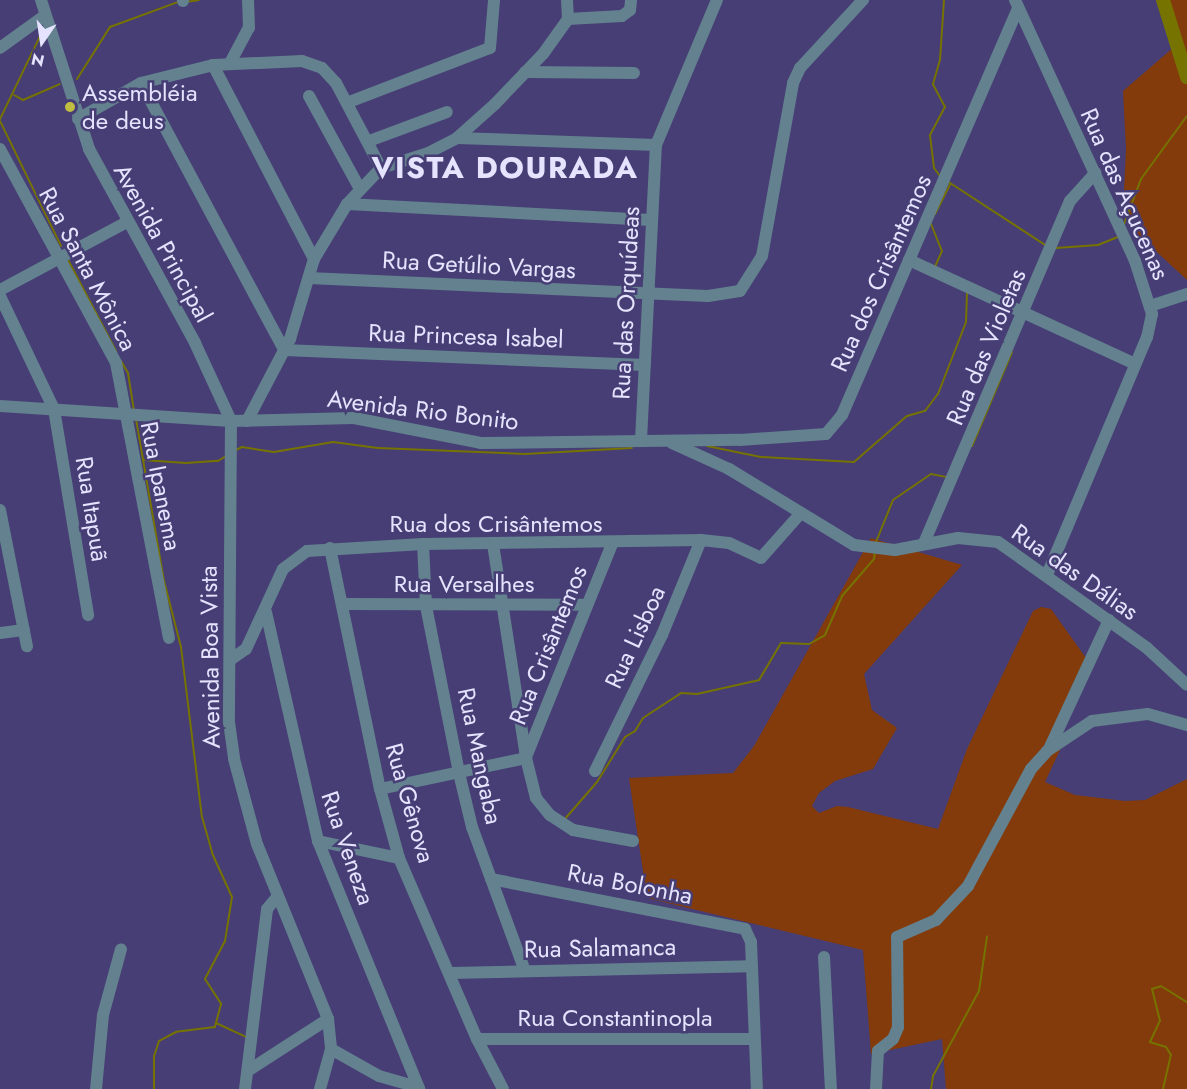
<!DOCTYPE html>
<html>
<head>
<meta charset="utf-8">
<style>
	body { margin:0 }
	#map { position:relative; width:1187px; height:1089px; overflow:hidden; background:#463e74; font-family:Jost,sans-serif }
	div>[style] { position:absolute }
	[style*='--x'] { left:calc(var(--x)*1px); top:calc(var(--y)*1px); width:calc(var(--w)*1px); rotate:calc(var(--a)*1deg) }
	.green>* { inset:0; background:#833b0b }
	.stream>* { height:2px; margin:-1px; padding:0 1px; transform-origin:1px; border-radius:1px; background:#767300 }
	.river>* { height:14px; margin:-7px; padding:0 7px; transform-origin:7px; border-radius:7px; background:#767300 }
	.minor>* { height:12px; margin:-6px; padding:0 6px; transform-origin:6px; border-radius:6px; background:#63818f }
	.dots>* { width:16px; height:16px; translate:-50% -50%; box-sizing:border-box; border:3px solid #463e74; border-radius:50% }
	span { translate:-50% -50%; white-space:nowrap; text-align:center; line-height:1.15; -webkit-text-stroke:5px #463e74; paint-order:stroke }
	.poi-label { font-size:24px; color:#e5e3fe }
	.left { translate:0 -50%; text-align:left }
	.street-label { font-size:24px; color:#e5e3fe }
	.district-label { font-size:30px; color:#e5e3fe; font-weight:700; letter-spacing:1.5px }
	.north { position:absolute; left:12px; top:12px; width:60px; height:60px; -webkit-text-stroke:4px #463e74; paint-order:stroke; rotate:193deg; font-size:16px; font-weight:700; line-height:24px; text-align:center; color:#e5e3fe }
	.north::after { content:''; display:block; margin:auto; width:21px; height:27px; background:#e5e3fe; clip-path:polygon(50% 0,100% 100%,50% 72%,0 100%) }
</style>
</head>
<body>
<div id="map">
	<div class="green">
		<i style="clip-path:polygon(1156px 0,1187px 0,1187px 280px,1131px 228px,1123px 211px,1126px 149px,1123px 91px,1174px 47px)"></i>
		<i style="clip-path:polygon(871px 538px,962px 565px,864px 674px,872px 710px,897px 728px,873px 769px,835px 781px,819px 793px,812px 806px,819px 813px,837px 806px,848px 807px,938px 829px,967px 749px,1033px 611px,1041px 607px,1051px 609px,1086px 658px,1054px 744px,1061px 748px,1045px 782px,1075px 795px,1125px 801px,1145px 800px,1187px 779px,1187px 1089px,946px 1089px,942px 1039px,871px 1054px,863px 950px,647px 898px,629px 778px,733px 773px,754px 746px)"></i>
	</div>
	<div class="stream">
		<i style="--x:186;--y:2;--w:13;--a:-9"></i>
		<i style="--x:77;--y:79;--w:62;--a:-57.6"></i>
		<i style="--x:110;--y:27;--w:72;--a:-20.2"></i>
		<i style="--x:14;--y:95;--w:10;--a:29"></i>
		<i style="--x:23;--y:100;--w:40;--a:-23.4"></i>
		<i style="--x:0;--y:119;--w:97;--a:-64.2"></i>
		<i style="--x:0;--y:121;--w:139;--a:64"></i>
		<i style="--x:940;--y:176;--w:10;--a:-127"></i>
		<i style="--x:934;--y:168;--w:33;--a:-97"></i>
		<i style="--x:930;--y:135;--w:32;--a:-62"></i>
		<i style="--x:945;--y:107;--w:26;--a:-118"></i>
		<i style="--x:933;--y:84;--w:25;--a:-74"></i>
		<i style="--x:940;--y:60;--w:60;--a:-86.2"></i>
		<i style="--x:947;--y:181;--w:117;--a:33.1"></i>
		<i style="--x:935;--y:214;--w:34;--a:-63"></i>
		<i style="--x:931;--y:224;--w:29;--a:68"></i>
		<i style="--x:942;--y:251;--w:17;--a:114"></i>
		<i style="--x:1124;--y:224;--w:48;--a:-69.3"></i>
		<i style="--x:1141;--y:179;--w:78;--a:-53.9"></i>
		<i style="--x:1056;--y:248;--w:42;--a:-4.1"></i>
		<i style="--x:1098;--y:245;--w:22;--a:-22"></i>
		<i style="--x:67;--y:258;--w:105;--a:62.2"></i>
		<i style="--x:121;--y:361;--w:14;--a:60"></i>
		<i style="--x:128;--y:373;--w:37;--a:81"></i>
		<i style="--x:136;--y:419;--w:164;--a:80.2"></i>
		<i style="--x:164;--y:581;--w:68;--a:75.6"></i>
		<i style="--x:181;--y:647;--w:171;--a:83"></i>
		<i style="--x:202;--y:817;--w:37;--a:74"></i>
		<i style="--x:212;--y:853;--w:48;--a:65.6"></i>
		<i style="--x:232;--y:897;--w:45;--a:99"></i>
		<i style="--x:225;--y:941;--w:43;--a:117.8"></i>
		<i style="--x:205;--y:979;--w:30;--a:57"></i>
		<i style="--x:221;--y:1004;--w:24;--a:105"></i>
		<i style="--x:215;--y:1027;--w:39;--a:173"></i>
		<i style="--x:176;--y:1032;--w:19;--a:152"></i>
		<i style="--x:159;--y:1041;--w:16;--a:108"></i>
		<i style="--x:154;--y:1056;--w:33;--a:90"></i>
		<i style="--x:707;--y:446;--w:55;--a:11.5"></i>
		<i style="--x:761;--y:457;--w:93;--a:3.1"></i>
		<i style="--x:854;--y:462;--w:70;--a:-41"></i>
		<i style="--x:907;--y:416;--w:19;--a:-16"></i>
		<i style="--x:925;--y:411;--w:21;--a:-53"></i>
		<i style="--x:938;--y:394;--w:77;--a:-68.7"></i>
		<i style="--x:966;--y:322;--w:30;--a:-88"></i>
		<i style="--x:972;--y:446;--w:102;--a:-66.9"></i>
		<i style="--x:236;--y:450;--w:7;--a:-27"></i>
		<i style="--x:242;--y:447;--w:32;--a:9"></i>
		<i style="--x:274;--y:452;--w:60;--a:-9.6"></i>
		<i style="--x:333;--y:442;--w:45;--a:7.6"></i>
		<i style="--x:378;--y:448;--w:147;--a:2.3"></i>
		<i style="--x:525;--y:454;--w:107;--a:-3.2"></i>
		<i style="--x:143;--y:460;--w:43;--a:4"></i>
		<i style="--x:186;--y:463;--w:32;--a:-4"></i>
		<i style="--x:218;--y:461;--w:9;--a:-32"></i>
		<i style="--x:876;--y:542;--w:45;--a:-68"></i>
		<i style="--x:893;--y:500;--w:46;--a:-34.4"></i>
		<i style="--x:931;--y:474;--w:15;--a:11"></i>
		<i style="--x:564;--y:820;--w:50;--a:-49"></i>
		<i style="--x:597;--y:782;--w:53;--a:-58.1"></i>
		<i style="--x:625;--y:737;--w:12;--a:-31"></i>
		<i style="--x:635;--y:731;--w:15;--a:-58"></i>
		<i style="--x:643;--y:718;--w:45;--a:-33.3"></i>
		<i style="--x:681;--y:693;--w:16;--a:4"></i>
		<i style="--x:697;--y:694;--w:64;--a:-12.7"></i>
		<i style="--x:759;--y:680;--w:43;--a:-59.3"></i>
		<i style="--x:781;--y:643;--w:28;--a:2"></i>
		<i style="--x:809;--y:644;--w:18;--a:-29"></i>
		<i style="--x:825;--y:635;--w:43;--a:-66.4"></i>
		<i style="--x:842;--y:596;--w:49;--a:-49.1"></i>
		<i style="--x:874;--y:559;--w:8;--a:-83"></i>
		<i style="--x:216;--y:1023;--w:33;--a:25"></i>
		<i style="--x:931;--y:1089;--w:13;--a:-81"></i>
		<i style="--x:933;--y:1076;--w:97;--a:-61.6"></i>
		<i style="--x:979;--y:991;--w:55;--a:-81.6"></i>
		<i style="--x:1163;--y:1089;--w:35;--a:-77"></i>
		<i style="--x:1171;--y:1055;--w:9;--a:-122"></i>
		<i style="--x:1166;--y:1047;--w:17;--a:-163"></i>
		<i style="--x:1150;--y:1042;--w:23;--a:-65"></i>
		<i style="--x:1160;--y:1021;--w:33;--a:-104"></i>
		<i style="--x:1152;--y:989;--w:9;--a:-18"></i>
		<i style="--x:1161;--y:986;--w:31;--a:32"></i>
	</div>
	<div class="river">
		<i style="--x:1163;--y:0;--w:81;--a:72.7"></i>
	</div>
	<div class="minor">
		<i style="--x:41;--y:0;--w:157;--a:72.1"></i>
		<i style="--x:89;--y:149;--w:221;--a:61.3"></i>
		<i style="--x:195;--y:343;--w:86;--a:65.2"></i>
		<i style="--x:231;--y:421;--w:301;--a:90.4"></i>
		<i style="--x:229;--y:722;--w:37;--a:82"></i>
		<i style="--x:234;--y:759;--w:88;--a:74.9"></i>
		<i style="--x:257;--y:844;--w:189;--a:67.9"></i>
		<i style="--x:328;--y:1019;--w:30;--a:84"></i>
		<i style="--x:331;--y:1049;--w:41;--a:105.4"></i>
		<i style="--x:183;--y:0;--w:1;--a:90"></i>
		<i style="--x:1015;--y:0;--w:287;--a:65.3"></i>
		<i style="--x:1135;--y:261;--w:56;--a:72.2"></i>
		<i style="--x:1152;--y:314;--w:24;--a:102"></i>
		<i style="--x:1147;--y:337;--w:258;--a:112.8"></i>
		<i style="--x:568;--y:19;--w:54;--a:-3.2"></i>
		<i style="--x:622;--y:16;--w:10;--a:-37"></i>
		<i style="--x:630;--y:10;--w:10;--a:-84"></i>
		<i style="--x:0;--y:48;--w:54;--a:-36"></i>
		<i style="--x:230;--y:63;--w:40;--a:-62"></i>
		<i style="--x:249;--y:28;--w:28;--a:-92"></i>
		<i style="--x:213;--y:65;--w:219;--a:62.5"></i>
		<i style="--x:525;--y:72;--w:109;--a:0.5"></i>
		<i style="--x:141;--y:83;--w:303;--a:61.8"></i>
		<i style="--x:284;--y:350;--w:361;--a:2.4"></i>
		<i style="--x:309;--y:96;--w:106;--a:61.3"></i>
		<i style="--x:349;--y:102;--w:151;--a:-21"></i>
		<i style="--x:490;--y:48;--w:48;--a:-85.2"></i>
		<i style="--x:78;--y:119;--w:73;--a:-29.7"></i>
		<i style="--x:141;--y:83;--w:74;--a:-14"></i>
		<i style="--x:213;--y:65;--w:89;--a:-2.6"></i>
		<i style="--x:302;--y:61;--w:21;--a:19"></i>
		<i style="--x:322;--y:68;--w:21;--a:47"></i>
		<i style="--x:336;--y:83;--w:96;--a:62.1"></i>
		<i style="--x:457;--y:138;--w:199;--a:2"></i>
		<i style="--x:369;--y:141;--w:83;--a:-20.4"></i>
		<i style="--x:0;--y:149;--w:243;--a:61.5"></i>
		<i style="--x:116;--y:363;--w:280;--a:79.1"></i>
		<i style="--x:347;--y:204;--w:304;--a:3"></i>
		<i style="--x:909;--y:260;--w:249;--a:24.7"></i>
		<i style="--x:309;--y:278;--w:399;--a:2.6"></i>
		<i style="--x:708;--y:296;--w:32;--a:-9"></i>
		<i style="--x:740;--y:291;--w:41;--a:-57.8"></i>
		<i style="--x:762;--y:256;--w:176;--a:-79.8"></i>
		<i style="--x:793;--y:83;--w:17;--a:-65"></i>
		<i style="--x:800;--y:68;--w:93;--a:-47.2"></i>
		<i style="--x:0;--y:290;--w:144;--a:-28.2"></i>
		<i style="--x:0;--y:296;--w:125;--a:64.5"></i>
		<i style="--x:54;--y:409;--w:209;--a:80.6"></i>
		<i style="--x:1150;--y:306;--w:39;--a:-18"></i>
		<i style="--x:0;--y:406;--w:231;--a:3.7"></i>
		<i style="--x:231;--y:421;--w:123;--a:-1.4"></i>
		<i style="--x:354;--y:418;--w:129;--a:11.1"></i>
		<i style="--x:481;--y:443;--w:259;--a:-0.7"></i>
		<i style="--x:740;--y:440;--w:86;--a:-4"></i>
		<i style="--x:826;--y:434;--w:25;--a:-50"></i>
		<i style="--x:842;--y:415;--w:443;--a:-66.6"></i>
		<i style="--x:247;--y:421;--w:93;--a:-62.3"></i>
		<i style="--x:290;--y:339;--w:84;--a:-73.3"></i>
		<i style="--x:314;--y:259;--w:64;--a:-59"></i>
		<i style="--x:347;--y:204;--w:50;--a:-46.6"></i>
		<i style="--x:381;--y:168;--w:49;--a:-17.7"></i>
		<i style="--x:428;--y:153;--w:33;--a:-27"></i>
		<i style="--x:457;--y:138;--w:51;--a:-41.8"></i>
		<i style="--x:495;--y:104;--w:69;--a:-46.2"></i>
		<i style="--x:543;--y:54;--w:43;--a:-54.5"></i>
		<i style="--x:568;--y:19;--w:19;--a:-93"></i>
		<i style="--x:641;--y:440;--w:295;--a:-87.1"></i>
		<i style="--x:656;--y:145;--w:157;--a:-67.2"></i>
		<i style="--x:672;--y:443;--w:63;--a:24.5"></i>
		<i style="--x:729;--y:469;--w:146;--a:31.3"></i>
		<i style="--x:854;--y:545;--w:41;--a:7"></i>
		<i style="--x:895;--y:550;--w:64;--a:-10.8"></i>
		<i style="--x:958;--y:538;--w:40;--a:5.7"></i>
		<i style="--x:998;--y:542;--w:183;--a:35.4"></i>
		<i style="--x:1147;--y:648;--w:54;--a:42.8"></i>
		<i style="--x:0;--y:510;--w:139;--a:78.8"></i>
		<i style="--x:924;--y:543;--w:372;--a:-66.9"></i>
		<i style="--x:1070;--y:201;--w:38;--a:-48"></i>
		<i style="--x:423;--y:544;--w:62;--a:87.2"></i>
		<i style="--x:426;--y:606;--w:170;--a:78.8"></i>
		<i style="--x:459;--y:773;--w:56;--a:76.5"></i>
		<i style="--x:472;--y:827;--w:153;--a:69.8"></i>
		<i style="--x:493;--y:544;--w:217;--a:81.2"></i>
		<i style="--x:526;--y:758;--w:41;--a:76"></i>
		<i style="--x:536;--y:798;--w:22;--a:51"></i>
		<i style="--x:550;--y:815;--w:27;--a:33"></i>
		<i style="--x:573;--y:830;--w:61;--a:10.4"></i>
		<i style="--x:330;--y:548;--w:246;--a:78.3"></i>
		<i style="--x:380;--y:789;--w:72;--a:74.6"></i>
		<i style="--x:399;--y:858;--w:197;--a:66.7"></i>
		<i style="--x:477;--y:1039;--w:56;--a:62.5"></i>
		<i style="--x:343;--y:604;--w:243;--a:0.2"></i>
		<i style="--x:266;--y:612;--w:235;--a:77.2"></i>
		<i style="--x:318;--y:841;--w:268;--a:67.8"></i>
		<i style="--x:0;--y:633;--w:24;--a:-7"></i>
		<i style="--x:230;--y:660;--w:19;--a:-35"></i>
		<i style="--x:246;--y:649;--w:88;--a:-65.2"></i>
		<i style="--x:283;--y:569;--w:30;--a:-37"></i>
		<i style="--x:307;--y:551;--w:116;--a:-3.5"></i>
		<i style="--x:423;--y:544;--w:278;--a:-0.8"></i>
		<i style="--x:701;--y:540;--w:28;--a:6"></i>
		<i style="--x:729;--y:543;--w:35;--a:25"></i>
		<i style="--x:761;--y:558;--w:59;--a:-48.4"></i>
		<i style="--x:1050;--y:747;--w:140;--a:-65.1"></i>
		<i style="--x:526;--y:757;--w:230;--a:-68"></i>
		<i style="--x:595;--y:771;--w:152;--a:-63.8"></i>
		<i style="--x:662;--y:635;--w:103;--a:-67.7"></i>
		<i style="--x:380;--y:789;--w:149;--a:-12"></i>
		<i style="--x:318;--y:841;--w:83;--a:11.9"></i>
		<i style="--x:491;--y:879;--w:259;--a:11.1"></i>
		<i style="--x:745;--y:929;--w:14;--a:65"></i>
		<i style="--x:751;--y:942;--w:147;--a:87.7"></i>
		<i style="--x:824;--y:957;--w:132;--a:87"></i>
		<i style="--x:450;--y:973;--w:301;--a:-1.3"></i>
		<i style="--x:477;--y:1039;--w:277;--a:0"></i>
		<i style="--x:331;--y:1049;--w:55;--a:29.4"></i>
		<i style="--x:379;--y:1076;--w:41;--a:15.8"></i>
		<i style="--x:249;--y:1070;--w:94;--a:-32.8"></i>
		<i style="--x:96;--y:1089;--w:74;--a:-84.6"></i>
		<i style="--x:103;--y:1015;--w:68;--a:-74.7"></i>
		<i style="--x:245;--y:1089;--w:181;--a:-83"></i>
		<i style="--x:267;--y:909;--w:16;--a:-50"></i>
		<i style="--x:876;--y:1089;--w:38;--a:-87"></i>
		<i style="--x:878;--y:1051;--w:19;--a:-39"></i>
		<i style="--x:893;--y:1039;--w:13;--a:-67"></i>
		<i style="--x:898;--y:1027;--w:90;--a:-90.6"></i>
		<i style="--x:897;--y:937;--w:43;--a:-23.6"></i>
		<i style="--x:936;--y:920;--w:47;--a:-46.7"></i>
		<i style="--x:968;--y:886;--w:133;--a:-61.7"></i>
		<i style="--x:1031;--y:769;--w:24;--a:-48"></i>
		<i style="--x:1047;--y:751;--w:54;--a:-33.7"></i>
		<i style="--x:1092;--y:721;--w:56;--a:-7.1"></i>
		<i style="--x:1148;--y:714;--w:41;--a:15.8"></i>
	</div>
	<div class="dots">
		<i style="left:70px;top:107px;background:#c0be41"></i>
	</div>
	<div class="poi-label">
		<span class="left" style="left:82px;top:107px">Assembléia<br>de deus</span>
	</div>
	<div class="street-label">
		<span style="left:1125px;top:194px;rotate:66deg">Rua das Açucenas</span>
		<span style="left:163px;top:243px;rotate:61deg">Avenida Principal</span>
		<span style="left:479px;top:265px;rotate:3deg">Rua Getúlio Vargas</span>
		<span style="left:88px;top:269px;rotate:62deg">Rua Santa Mônica</span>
		<span style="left:881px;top:273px;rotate:-66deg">Rua dos Crisântemos</span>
		<span style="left:626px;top:303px;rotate:-87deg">Rua das Orquídeas</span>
		<span style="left:466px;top:336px;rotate:2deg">Rua Princesa Isabel</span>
		<span style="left:986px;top:347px;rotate:-67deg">Rua das Violetas</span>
		<span style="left:423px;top:410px;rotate:7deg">Avenida Rio Bonito</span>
		<span style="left:161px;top:486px;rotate:79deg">Rua Ipanema</span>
		<span style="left:92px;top:509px;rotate:81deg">Rua Itapuã</span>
		<span style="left:496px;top:524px">Rua dos Crisântemos</span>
		<span style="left:1075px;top:572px;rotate:35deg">Rua das Dálias</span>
		<span style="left:464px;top:584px">Rua Versalhes</span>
		<span style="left:635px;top:637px;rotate:-65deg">Rua Lisboa</span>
		<span style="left:548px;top:645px;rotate:-68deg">Rua Crisântemos</span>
		<span style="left:210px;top:657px;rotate:-91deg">Avenida Boa Vista</span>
		<span style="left:480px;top:756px;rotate:78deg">Rua Mangaba</span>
		<span style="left:410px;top:803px;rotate:74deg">Rua Gênova</span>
		<span style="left:348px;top:848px;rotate:71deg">Rua Veneza</span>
		<span style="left:630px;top:884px;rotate:11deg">Rua Bolonha</span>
		<span style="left:600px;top:948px;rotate:-1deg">Rua Salamanca</span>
		<span style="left:615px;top:1018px">Rua Constantinopla</span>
	</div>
	<div class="district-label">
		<span style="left:505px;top:168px">VISTA DOURADA</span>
	</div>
	<div class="north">N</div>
</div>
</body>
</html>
